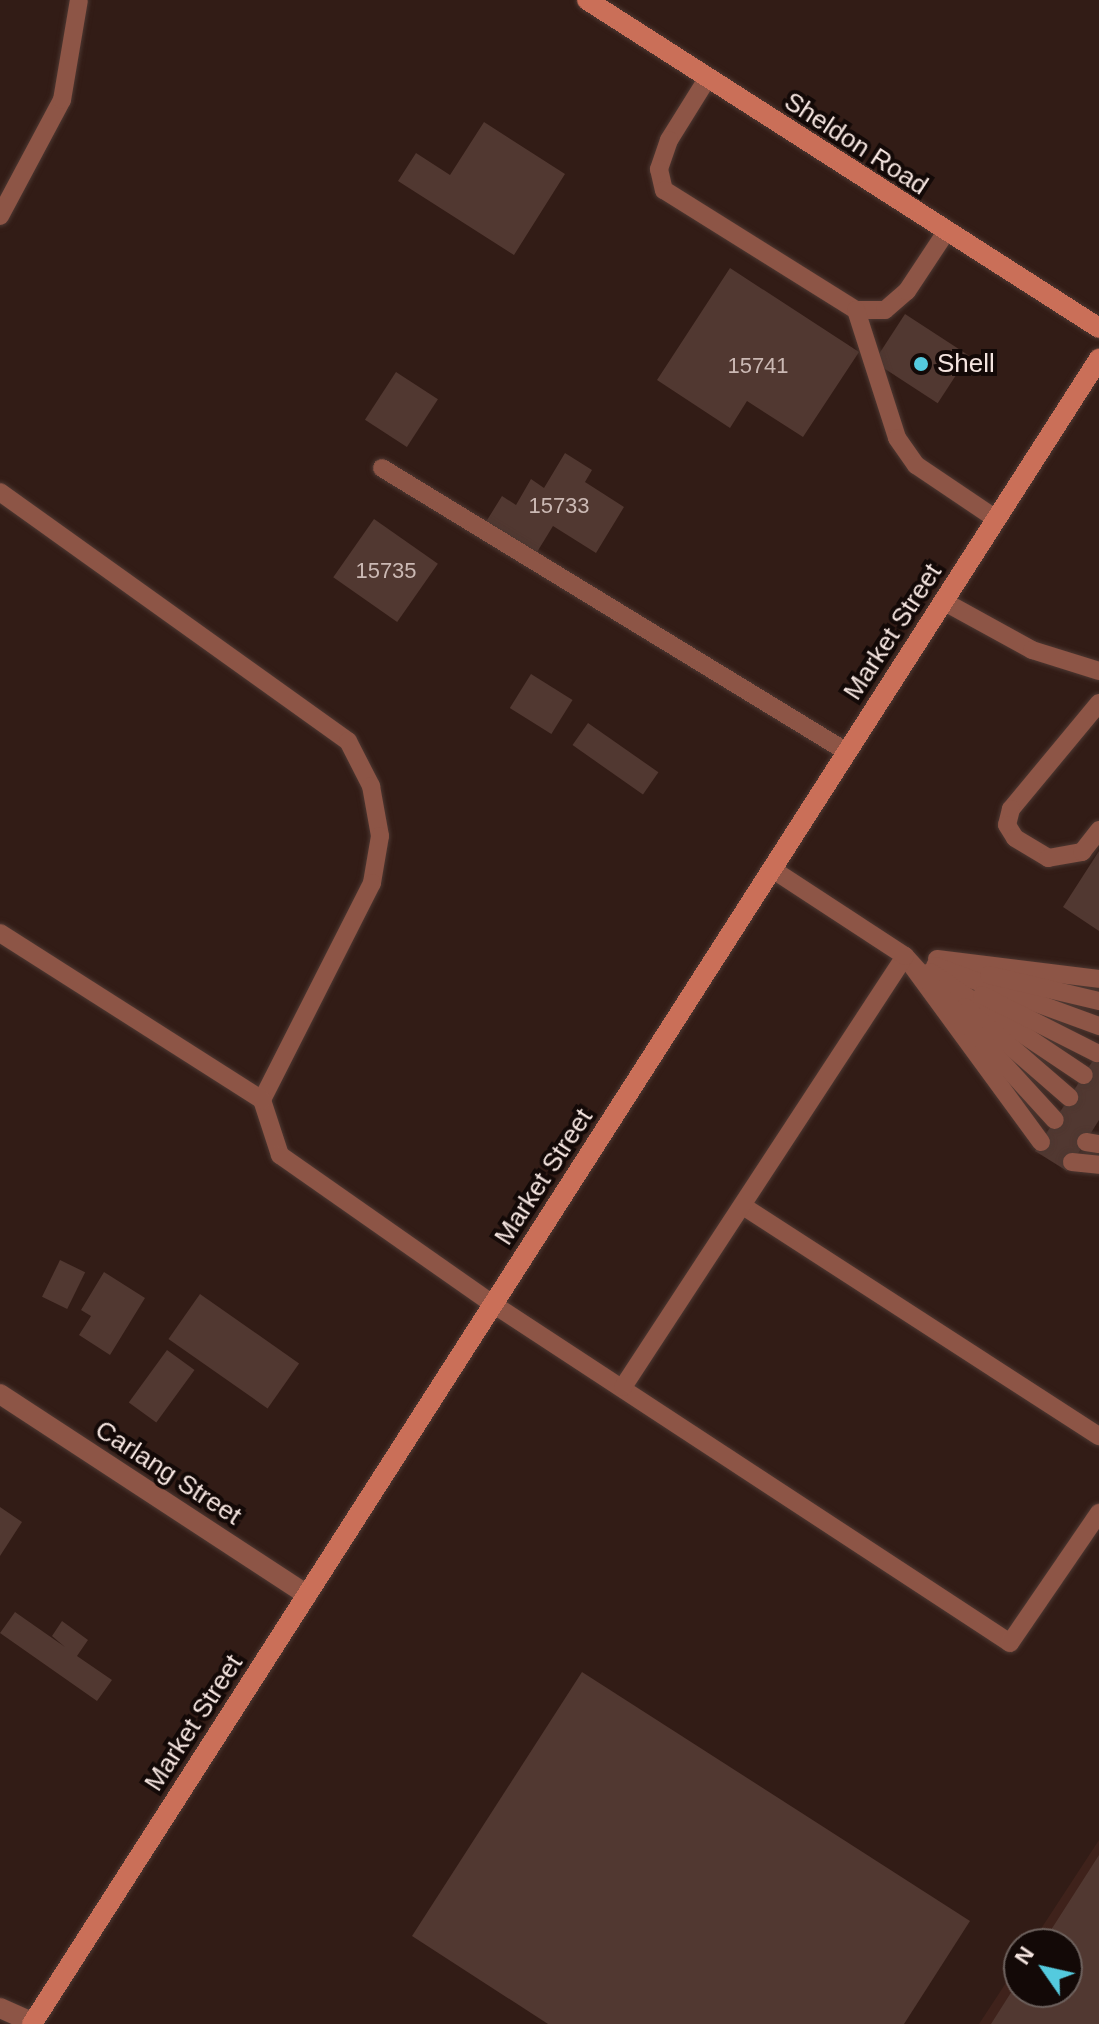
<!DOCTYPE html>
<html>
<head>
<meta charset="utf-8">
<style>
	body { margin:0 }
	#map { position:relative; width:1099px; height:2024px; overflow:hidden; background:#321c16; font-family:Helvetica,sans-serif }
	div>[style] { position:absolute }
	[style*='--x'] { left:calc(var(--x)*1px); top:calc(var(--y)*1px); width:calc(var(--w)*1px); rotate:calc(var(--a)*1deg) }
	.built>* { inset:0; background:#3f221b }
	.building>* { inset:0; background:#513831; transform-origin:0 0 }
	.roads { filter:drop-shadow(0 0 2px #4d3832) drop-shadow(0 0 2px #4d3832) }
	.lane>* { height:18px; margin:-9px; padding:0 9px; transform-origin:9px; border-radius:9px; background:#8d5546 }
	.street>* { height:20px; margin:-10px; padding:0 10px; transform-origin:10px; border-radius:10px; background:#8d5546 }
	.secondary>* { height:20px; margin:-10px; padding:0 10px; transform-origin:10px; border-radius:10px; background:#ca6f58 }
	.dots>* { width:22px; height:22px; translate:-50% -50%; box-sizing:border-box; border:4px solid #130907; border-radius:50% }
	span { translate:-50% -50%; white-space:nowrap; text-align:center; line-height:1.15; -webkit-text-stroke:8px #130907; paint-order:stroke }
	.number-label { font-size:22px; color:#cbb9b4 }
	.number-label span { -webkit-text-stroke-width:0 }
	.street-label { font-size:26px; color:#f4e4df }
	.poi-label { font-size:26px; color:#f4e4df }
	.left { translate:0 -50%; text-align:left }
	.north { position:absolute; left:1003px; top:1928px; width:80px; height:80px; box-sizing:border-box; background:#130907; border:2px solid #6d615d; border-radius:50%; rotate:304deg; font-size:22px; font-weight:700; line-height:32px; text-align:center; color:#f4e4df }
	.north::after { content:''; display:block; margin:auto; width:28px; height:36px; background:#54cade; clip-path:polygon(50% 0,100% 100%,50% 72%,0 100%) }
</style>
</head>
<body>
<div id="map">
	<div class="built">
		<i style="clip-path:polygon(1099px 1840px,1099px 2024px,979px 2024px,1019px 1963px,1019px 1992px,1067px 1992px,1067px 1944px,1031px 1944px)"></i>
	</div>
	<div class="building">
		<i style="clip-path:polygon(484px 122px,565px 174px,514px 255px,398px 181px,416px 153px,450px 175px)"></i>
		<i style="clip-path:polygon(730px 268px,859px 352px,803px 437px,747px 401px,730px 428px,657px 380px)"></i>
		<i style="left:905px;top:314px;width:76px;height:57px;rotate:33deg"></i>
		<i style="left:396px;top:372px;width:50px;height:57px;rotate:33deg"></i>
		<i style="clip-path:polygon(565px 453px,592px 470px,585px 482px,624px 507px,596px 553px,553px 526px,534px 557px,484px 525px,502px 496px,516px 505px,531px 479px,544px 488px)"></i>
		<i style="left:374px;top:519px;width:78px;height:71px;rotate:35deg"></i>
		<i style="left:531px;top:674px;width:49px;height:40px;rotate:32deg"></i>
		<i style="left:588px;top:723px;width:86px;height:27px;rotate:35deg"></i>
		<i style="clip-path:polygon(1099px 851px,1099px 931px,1063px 907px)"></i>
		<i style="clip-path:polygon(1099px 1051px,1099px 1120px,1067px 1171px,1035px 1151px)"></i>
		<i style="left:60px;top:1260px;width:28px;height:41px;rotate:26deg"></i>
		<i style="clip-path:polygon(104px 1272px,145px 1298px,110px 1355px,79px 1335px,91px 1316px,81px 1310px)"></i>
		<i style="left:200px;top:1294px;width:121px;height:55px;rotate:35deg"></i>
		<i style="left:167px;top:1350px;width:34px;height:65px;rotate:36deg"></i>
		<i style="clip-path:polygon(0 1507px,22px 1522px,0 1556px)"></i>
		<i style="clip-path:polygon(15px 1612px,65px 1647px,52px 1636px,62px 1621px,88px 1640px,77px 1656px,112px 1680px,97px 1701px,0 1633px)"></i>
		<i style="clip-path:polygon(582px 1672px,970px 1921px,904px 2024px,548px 2024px,412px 1936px)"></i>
		<i style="clip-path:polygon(1099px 1855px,1099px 2024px,991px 2024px,1019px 1980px,1019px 1992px,1067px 1992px,1067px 1944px,1042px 1944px)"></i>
	</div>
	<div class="roads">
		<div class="lane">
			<i style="--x:707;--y:79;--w:72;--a:121.9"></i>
			<i style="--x:669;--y:140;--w:31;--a:109"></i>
			<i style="--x:659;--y:169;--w:22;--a:77"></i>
			<i style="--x:664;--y:190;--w:226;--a:32"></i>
			<i style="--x:856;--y:310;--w:29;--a:0"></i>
			<i style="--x:885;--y:310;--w:29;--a:-41"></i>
			<i style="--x:907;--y:291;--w:71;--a:-56.5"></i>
			<i style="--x:0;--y:216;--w:132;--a:-61.9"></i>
			<i style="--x:62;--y:100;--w:101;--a:-80.4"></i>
			<i style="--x:856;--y:310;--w:134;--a:72.2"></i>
			<i style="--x:897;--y:438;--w:33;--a:55"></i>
			<i style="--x:916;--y:465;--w:97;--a:34"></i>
			<i style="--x:382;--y:468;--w:545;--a:31.41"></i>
			<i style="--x:0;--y:492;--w:428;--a:35.6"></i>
			<i style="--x:348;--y:741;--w:51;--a:62.9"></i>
			<i style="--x:371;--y:786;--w:51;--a:79.8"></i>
			<i style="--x:380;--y:836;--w:48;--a:99.7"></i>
			<i style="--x:372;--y:883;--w:243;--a:116.9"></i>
			<i style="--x:262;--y:1100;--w:58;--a:71.9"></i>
			<i style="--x:280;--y:1155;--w:260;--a:35"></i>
			<i style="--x:493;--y:1304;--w:618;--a:33.25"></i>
			<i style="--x:1010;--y:1643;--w:158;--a:-55.6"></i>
			<i style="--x:943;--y:601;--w:102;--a:28.8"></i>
			<i style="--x:1032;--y:650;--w:70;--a:17.4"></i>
			<i style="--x:1099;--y:703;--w:138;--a:129.7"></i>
			<i style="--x:1011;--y:809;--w:16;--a:104"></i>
			<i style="--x:1007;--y:825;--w:15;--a:58"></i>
			<i style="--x:1015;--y:838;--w:39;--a:31"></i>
			<i style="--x:1048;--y:858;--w:35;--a:-10"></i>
			<i style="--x:1082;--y:852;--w:28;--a:-52"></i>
			<i style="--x:0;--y:933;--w:311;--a:32.5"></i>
			<i style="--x:937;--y:959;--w:163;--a:7"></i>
			<i style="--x:935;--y:966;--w:175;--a:20.1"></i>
			<i style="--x:930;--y:972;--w:185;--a:33.8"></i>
			<i style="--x:989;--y:975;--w:113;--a:13.3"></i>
			<i style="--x:982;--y:995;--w:129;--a:26.8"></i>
			<i style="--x:965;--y:1007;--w:138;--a:40.9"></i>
			<i style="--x:1041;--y:1142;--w:230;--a:-126.2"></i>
			<i style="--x:905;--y:956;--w:222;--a:47.6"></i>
			<i style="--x:1086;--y:1142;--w:13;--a:9"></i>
			<i style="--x:1072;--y:1162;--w:27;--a:6"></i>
			<i style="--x:743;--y:1206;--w:424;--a:32.9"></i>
			<i style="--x:623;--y:1387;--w:515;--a:-56.8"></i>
			<i style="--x:905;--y:956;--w:159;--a:-146.8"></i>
		</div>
		<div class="street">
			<i style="--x:0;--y:1394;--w:367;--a:33.2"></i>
			<i style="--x:0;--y:2008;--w:36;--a:24"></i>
		</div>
		<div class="secondary">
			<i style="--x:587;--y:0;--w:608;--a:32.64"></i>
			<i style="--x:32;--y:2024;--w:1978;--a:-57.35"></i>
		</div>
	</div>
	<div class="dots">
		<i style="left:921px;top:364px;background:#54cade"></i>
	</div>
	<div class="number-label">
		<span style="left:758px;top:366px">15741</span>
		<span style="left:559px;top:506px">15733</span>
		<span style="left:386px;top:571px">15735</span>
	</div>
	<div class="street-label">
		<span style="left:856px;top:144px;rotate:33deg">Sheldon Road</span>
		<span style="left:893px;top:632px;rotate:-57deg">Market Street</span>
		<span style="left:544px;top:1177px;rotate:-57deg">Market Street</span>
		<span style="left:168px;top:1473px;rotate:33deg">Carlang Street</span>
		<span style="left:194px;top:1723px;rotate:-57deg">Market Street</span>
	</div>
	<div class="poi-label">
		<span class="left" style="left:937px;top:364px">Shell</span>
	</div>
	<div class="north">N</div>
</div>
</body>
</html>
